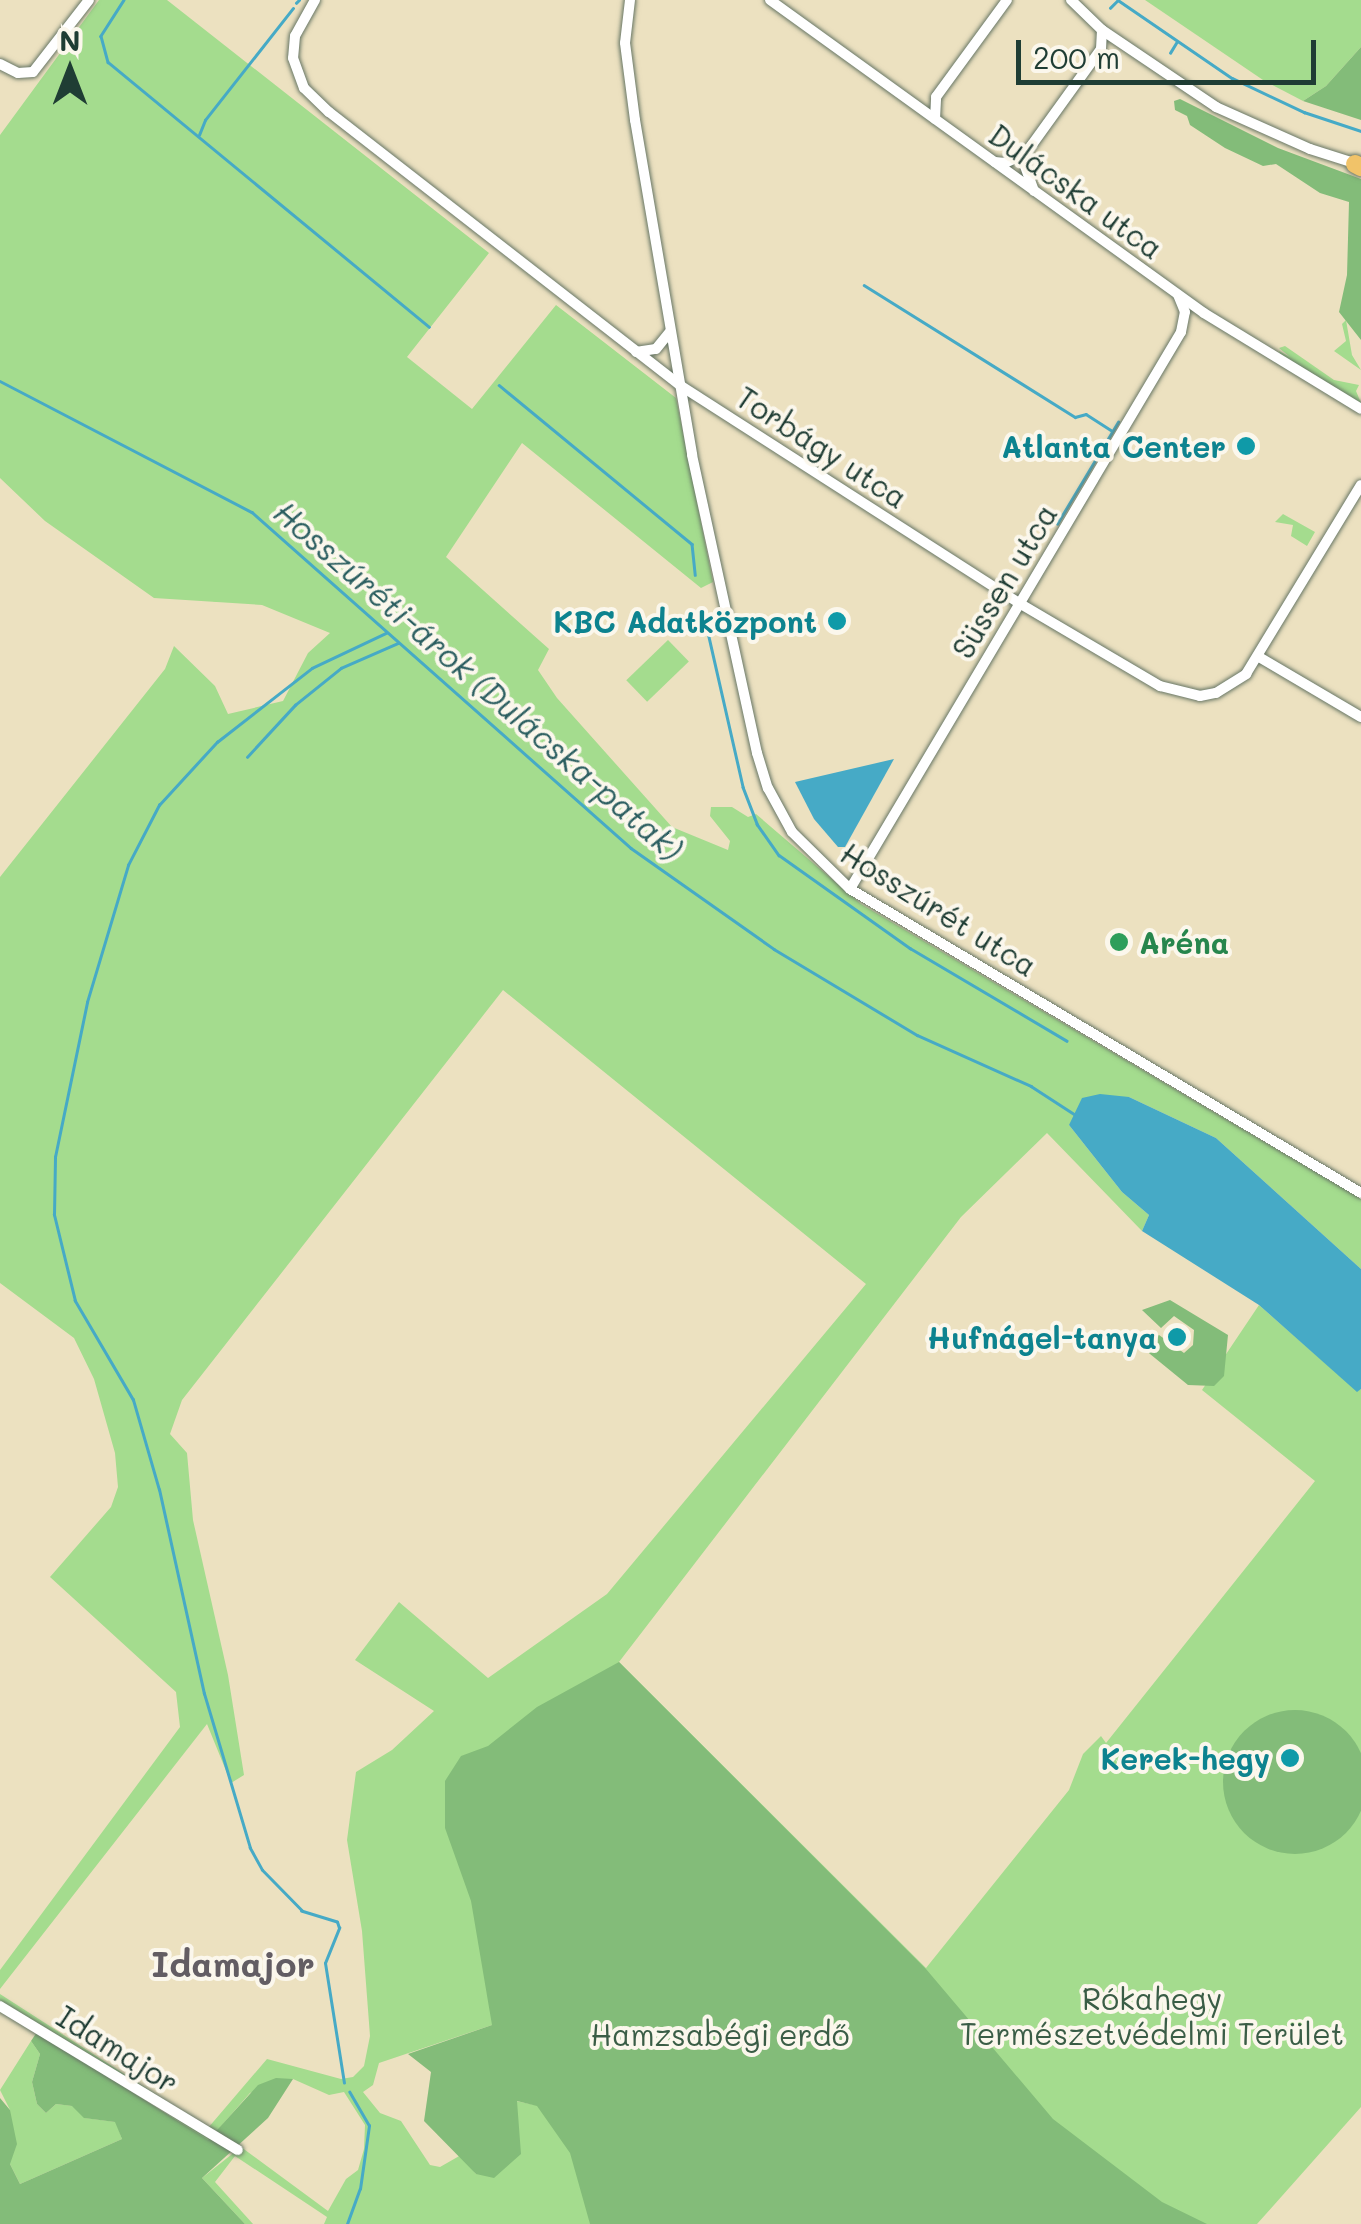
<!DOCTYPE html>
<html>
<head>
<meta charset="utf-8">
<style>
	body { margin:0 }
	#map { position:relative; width:1361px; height:2224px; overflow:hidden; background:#ece1c0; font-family:Mali,sans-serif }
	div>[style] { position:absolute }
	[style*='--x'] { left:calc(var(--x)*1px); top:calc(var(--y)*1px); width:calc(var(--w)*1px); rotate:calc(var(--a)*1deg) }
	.green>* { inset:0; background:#a4dc8e; transform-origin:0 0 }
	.forest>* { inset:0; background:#83bc79 }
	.round { border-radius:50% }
	.water>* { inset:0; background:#46aac6 }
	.stream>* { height:2.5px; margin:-1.25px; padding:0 1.25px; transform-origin:1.25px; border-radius:1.25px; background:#46aac6 }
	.roads { filter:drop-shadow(0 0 2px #677665) drop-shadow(0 0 2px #677665) }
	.street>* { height:10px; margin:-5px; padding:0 5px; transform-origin:5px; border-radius:5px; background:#fff }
	.highway>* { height:18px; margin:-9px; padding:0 9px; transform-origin:9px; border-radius:9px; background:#f1c369 }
	.dots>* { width:28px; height:28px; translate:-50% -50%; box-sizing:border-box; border:5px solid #fbf7ec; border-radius:50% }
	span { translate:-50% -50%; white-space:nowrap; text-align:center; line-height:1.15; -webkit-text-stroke:8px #fbf7ec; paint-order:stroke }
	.street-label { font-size:30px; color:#1f3d34 }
	.culture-label { font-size:30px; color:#0d838f; font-weight:700 }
	.right { translate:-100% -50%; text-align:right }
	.leisure-label { font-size:30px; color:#27864d; font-weight:700 }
	.left { translate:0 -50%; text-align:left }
	.park-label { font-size:30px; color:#3a5d46 }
	.water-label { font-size:32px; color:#2b5e60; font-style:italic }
	.quarter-label { font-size:35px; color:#635d63; font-weight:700 }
	.north { position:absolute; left:20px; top:20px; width:100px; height:100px; -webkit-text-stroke:8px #fbf7ec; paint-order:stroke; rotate:0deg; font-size:28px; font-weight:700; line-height:40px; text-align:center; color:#1f3d34 }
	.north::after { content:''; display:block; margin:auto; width:35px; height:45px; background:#1f3d34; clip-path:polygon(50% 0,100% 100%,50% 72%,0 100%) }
	.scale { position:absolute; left:1016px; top:40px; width:300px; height:45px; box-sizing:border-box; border:5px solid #1f3d34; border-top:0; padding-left:12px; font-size:30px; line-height:35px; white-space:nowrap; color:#1f3d34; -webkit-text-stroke:8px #fbf7ec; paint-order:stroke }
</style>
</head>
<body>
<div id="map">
	<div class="green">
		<i style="clip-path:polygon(evenodd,99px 0,167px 0,489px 253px,407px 357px,472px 409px,556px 305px,676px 398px,713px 582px,701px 588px,522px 443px,446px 557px,549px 649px,538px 670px,557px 698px,672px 827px,728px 850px,730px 841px,710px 816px,711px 807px,732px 807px,748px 817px,756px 814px,861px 904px,1361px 1199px,1361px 1269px,1216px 1138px,1129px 1097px,1069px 1125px,1122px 1192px,1149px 1215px,1142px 1231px,1047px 1133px,961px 1217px,619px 1662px,926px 1968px,1069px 1790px,1083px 1754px,1101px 1736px,1106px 1743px,1315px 1481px,1202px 1390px,1259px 1305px,1357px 1391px,1361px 1389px,1361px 2107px,1257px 2224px,324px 2224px,327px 2217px,235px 2156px,215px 2182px,253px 2224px,245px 2224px,202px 2178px,241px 2147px,328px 2211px,346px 2179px,358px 2170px,364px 2149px,365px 2125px,344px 2092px,329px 2095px,293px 2079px,250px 2093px,208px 2141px,0 2001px,0 1994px,208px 2128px,267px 2059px,341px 2079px,353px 2077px,364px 2066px,370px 2036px,362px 1931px,347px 1840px,356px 1772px,392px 1750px,434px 1711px,355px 1660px,399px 1602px,488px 1678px,607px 1594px,866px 1284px,503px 990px,182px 1400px,170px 1434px,187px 1453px,193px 1520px,228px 1675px,244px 1775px,231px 1783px,207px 1724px,0 1989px,0 1970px,180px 1727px,176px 1692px,50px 1577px,111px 1507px,118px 1487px,115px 1453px,94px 1379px,74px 1338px,0 1283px,0 877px,165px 669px,174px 646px,215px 686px,228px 714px,283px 701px,308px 653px,330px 633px,262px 605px,154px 598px,45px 521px,0 478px,0 135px,99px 0,492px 2025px,535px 2105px,516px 2101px,517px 2114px,476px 2174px,461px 2155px,440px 2167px,430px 2165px,401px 2121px,380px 2113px,363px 2092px,373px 2085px,379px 2063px,492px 2025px)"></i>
		<i style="clip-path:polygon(1145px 0,1361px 0,1361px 47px,1326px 86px,1303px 101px,1263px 80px)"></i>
		<i style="clip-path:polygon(1346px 320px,1352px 355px,1361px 370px,1334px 351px,1346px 341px,1342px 324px)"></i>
		<i style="clip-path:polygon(1285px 346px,1334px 380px,1359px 385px,1356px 391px,1361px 403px,1280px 354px,1279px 351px,1290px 357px,1279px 348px)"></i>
		<i style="clip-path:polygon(1283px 514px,1315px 532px,1307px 546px,1291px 536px,1293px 525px,1275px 522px)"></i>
		<i style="left:668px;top:640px;width:30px;height:58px;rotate:46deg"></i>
		<i style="clip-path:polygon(31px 2041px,40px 2054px,32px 2082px,37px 2104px,46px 2113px,56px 2104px,73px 2106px,85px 2118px,116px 2122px,122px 2139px,20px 2184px,10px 2164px,10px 2110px,0 2090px)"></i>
	</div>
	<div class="forest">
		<i style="clip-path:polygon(1361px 47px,1361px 120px,1303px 101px,1326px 86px)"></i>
		<i style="clip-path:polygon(1180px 99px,1278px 148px,1361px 179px,1361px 340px,1339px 312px,1347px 275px,1349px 202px,1320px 193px,1276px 164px,1263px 166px,1225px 148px,1190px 125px,1187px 116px,1175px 110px,1174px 101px)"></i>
		<i style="clip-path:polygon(1170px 1300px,1228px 1335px,1224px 1376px,1214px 1386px,1188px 1385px,1139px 1345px,1159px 1335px,1184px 1353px,1193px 1345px,1194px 1330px,1174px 1316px,1161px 1328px,1142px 1310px)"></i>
		<i style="clip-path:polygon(619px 1662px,926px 1969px,1053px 2119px,1162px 2202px,1207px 2224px,590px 2224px,570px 2153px,537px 2106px,517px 2101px,521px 2154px,494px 2178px,476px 2174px,424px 2121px,431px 2072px,408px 2054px,492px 2025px,471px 1901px,445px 1828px,445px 1781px,461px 1756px,488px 1746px,537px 1707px)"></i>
		<i class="round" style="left:1223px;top:1710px;width:144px;height:144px"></i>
		<i style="clip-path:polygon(37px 2032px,208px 2140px,258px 2085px,276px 2078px,293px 2079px,268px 2118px,202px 2178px,245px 2224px,0 2224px,0 2098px,10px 2110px,17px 2144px,10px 2164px,20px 2184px,122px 2139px,115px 2122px,84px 2118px,72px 2106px,56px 2104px,46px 2113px,37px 2104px,32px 2082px,40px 2054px,31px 2041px)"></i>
	</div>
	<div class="water">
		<i style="clip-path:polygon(894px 759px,845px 847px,838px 847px,814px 819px,795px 782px)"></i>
		<i style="clip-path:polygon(1100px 1094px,1129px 1097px,1216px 1138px,1361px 1269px,1361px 1389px,1357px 1392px,1259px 1305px,1142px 1231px,1149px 1215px,1122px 1192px,1069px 1125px,1082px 1098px)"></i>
	</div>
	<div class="stream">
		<i style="--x:124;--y:0;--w:43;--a:122.6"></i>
		<i style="--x:101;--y:36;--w:27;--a:75"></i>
		<i style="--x:108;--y:62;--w:416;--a:39.5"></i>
		<i style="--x:1118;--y:0;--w:138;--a:34.4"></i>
		<i style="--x:1232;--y:78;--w:80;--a:25.3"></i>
		<i style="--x:1304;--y:112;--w:60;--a:18.4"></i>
		<i style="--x:296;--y:3;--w:4;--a:-45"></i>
		<i style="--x:1110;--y:8;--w:11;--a:-45"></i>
		<i style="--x:1170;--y:53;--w:12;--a:-59"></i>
		<i style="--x:199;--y:135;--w:16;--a:-68"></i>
		<i style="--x:205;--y:120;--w:142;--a:-51.8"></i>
		<i style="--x:864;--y:285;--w:249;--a:32"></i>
		<i style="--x:1075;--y:417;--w:11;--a:-15"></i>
		<i style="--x:1086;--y:414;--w:31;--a:33"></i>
		<i style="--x:0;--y:381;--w:284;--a:27.5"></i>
		<i style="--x:252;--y:512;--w:506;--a:41.56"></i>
		<i style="--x:631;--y:848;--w:175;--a:35.2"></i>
		<i style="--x:774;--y:949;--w:167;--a:31"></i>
		<i style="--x:917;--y:1035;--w:125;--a:24.1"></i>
		<i style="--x:1031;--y:1086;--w:51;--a:33.1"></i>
		<i style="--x:499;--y:385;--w:250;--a:39.5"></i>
		<i style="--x:692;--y:544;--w:31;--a:84"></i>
		<i style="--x:1057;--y:524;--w:119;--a:-59.1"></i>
		<i style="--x:707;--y:628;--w:163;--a:77.2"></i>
		<i style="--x:743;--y:787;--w:40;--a:69"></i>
		<i style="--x:757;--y:824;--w:38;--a:55"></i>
		<i style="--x:779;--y:855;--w:161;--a:35.4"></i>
		<i style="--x:910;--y:948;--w:182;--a:30.6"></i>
		<i style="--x:247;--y:757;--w:71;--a:-47.3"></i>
		<i style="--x:295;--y:705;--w:59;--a:-38.8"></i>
		<i style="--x:341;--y:668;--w:62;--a:-23.7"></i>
		<i style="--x:344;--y:2083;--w:121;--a:-99"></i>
		<i style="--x:325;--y:1963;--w:38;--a:-68"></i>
		<i style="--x:339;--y:1928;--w:6;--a:-108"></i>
		<i style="--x:337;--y:1922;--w:37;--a:-163"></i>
		<i style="--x:302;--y:1911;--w:57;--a:-134.3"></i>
		<i style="--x:262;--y:1870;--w:25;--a:-119"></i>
		<i style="--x:250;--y:1848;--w:161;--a:-106.6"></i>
		<i style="--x:204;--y:1694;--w:209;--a:-102.4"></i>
		<i style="--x:159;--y:1490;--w:94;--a:-106.1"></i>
		<i style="--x:133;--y:1400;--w:115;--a:-120.4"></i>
		<i style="--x:75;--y:1301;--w:89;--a:-103.7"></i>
		<i style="--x:54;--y:1215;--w:58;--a:-89"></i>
		<i style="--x:55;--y:1157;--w:158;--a:-78.3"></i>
		<i style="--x:87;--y:1002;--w:143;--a:-73.3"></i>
		<i style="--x:128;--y:865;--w:68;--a:-62.7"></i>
		<i style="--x:159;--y:805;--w:86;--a:-47.4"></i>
		<i style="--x:217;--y:742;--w:120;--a:-37.9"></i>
		<i style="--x:312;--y:668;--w:82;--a:-25.3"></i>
		<i style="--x:347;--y:2224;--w:37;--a:-70"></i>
		<i style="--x:360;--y:2189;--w:64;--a:-81.9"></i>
		<i style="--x:369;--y:2126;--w:39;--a:-120"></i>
	</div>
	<div class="roads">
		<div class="street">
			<i style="--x:315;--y:0;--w:41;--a:119.1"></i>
			<i style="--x:295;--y:36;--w:22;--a:95"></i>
			<i style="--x:293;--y:58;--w:32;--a:70"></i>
			<i style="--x:304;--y:88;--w:35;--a:44"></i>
			<i style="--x:329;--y:112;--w:446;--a:37.9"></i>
			<i style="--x:681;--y:386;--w:402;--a:32.7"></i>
			<i style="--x:1019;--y:603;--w:164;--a:30.5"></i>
			<i style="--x:1160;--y:686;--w:41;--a:14"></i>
			<i style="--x:1200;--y:696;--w:16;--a:-11"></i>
			<i style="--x:1216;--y:693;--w:36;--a:-32"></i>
			<i style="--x:1246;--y:674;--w:221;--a:-58.7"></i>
			<i style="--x:630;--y:0;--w:43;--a:96.6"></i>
			<i style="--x:625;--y:43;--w:78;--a:82.6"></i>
			<i style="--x:635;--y:120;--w:340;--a:80.3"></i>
			<i style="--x:692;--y:455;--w:305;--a:77.7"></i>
			<i style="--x:757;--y:753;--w:37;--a:73"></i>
			<i style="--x:768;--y:788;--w:50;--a:61.4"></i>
			<i style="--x:792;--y:832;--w:81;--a:44.5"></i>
			<i style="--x:850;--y:889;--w:595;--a:30.75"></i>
			<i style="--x:770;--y:0;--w:535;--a:35.8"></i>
			<i style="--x:1204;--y:313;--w:184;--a:31.4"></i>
			<i style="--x:1071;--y:0;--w:43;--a:44.1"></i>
			<i style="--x:1102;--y:30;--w:138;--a:34"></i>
			<i style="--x:1216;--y:107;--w:103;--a:24.1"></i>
			<i style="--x:1310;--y:149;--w:52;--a:17.7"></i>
			<i style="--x:0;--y:64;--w:20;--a:27"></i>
			<i style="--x:18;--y:73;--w:15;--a:-4"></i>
			<i style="--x:33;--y:72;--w:91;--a:-52.1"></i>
			<i style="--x:935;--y:119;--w:22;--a:-87"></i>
			<i style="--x:936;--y:97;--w:120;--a:-53.8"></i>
			<i style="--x:995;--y:162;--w:10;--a:6"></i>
			<i style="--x:1005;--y:163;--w:23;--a:-25"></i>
			<i style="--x:1034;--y:191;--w:27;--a:-110"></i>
			<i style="--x:1025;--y:166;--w:13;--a:-86"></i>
			<i style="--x:1026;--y:153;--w:128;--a:-54.2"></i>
			<i style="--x:1101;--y:49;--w:19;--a:-87"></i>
			<i style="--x:636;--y:352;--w:20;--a:-9"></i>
			<i style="--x:656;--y:349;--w:22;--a:-51"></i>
			<i style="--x:1259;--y:657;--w:118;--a:30.5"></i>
			<i style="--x:850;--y:889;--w:648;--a:-59.28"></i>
			<i style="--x:1181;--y:332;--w:20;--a:-79"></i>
			<i style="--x:1185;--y:312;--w:18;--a:-112"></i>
			<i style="--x:0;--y:2006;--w:278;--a:31.2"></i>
		</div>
		<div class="highway">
			<i style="--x:1355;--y:164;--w:7;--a:27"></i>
		</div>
	</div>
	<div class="dots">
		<i style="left:1246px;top:446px;background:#0f9aa8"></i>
		<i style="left:837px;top:621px;background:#0f9aa8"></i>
		<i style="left:1119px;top:942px;background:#2e9e5b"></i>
		<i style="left:1177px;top:1337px;background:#0f9aa8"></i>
		<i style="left:1290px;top:1758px;background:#0f9aa8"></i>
	</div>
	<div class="street-label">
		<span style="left:1076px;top:191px;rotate:36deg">Dulácska utca</span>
		<span style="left:822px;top:447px;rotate:33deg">Torbágy utca</span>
		<span style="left:1004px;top:581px;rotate:-59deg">Süssen utca</span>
		<span style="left:939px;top:909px;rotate:32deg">Hosszúrét utca</span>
		<span style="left:118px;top:2049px;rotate:32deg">Idamajor</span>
	</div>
	<div class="culture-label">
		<span class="right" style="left:1226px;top:446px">Atlanta Center</span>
		<span class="right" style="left:817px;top:621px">KBC Adatközpont</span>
		<span class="right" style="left:1157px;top:1337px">Hufnágel-tanya</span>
		<span class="right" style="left:1270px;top:1758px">Kerek-hegy</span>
	</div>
	<div class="leisure-label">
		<span class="left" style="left:1139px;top:942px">Aréna</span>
	</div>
	<div class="park-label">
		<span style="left:1152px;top:2015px">Rókahegy<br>Természetvédelmi Terület</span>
		<span style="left:720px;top:2034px">Hamzsabégi erdő</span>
	</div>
	<div class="water-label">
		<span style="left:479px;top:680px;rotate:41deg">Hosszúréti-árok (Dulácska-patak)</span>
	</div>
	<div class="quarter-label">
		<span style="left:233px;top:1963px">Idamajor</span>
	</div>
	<div class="north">N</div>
	<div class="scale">200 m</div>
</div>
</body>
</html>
